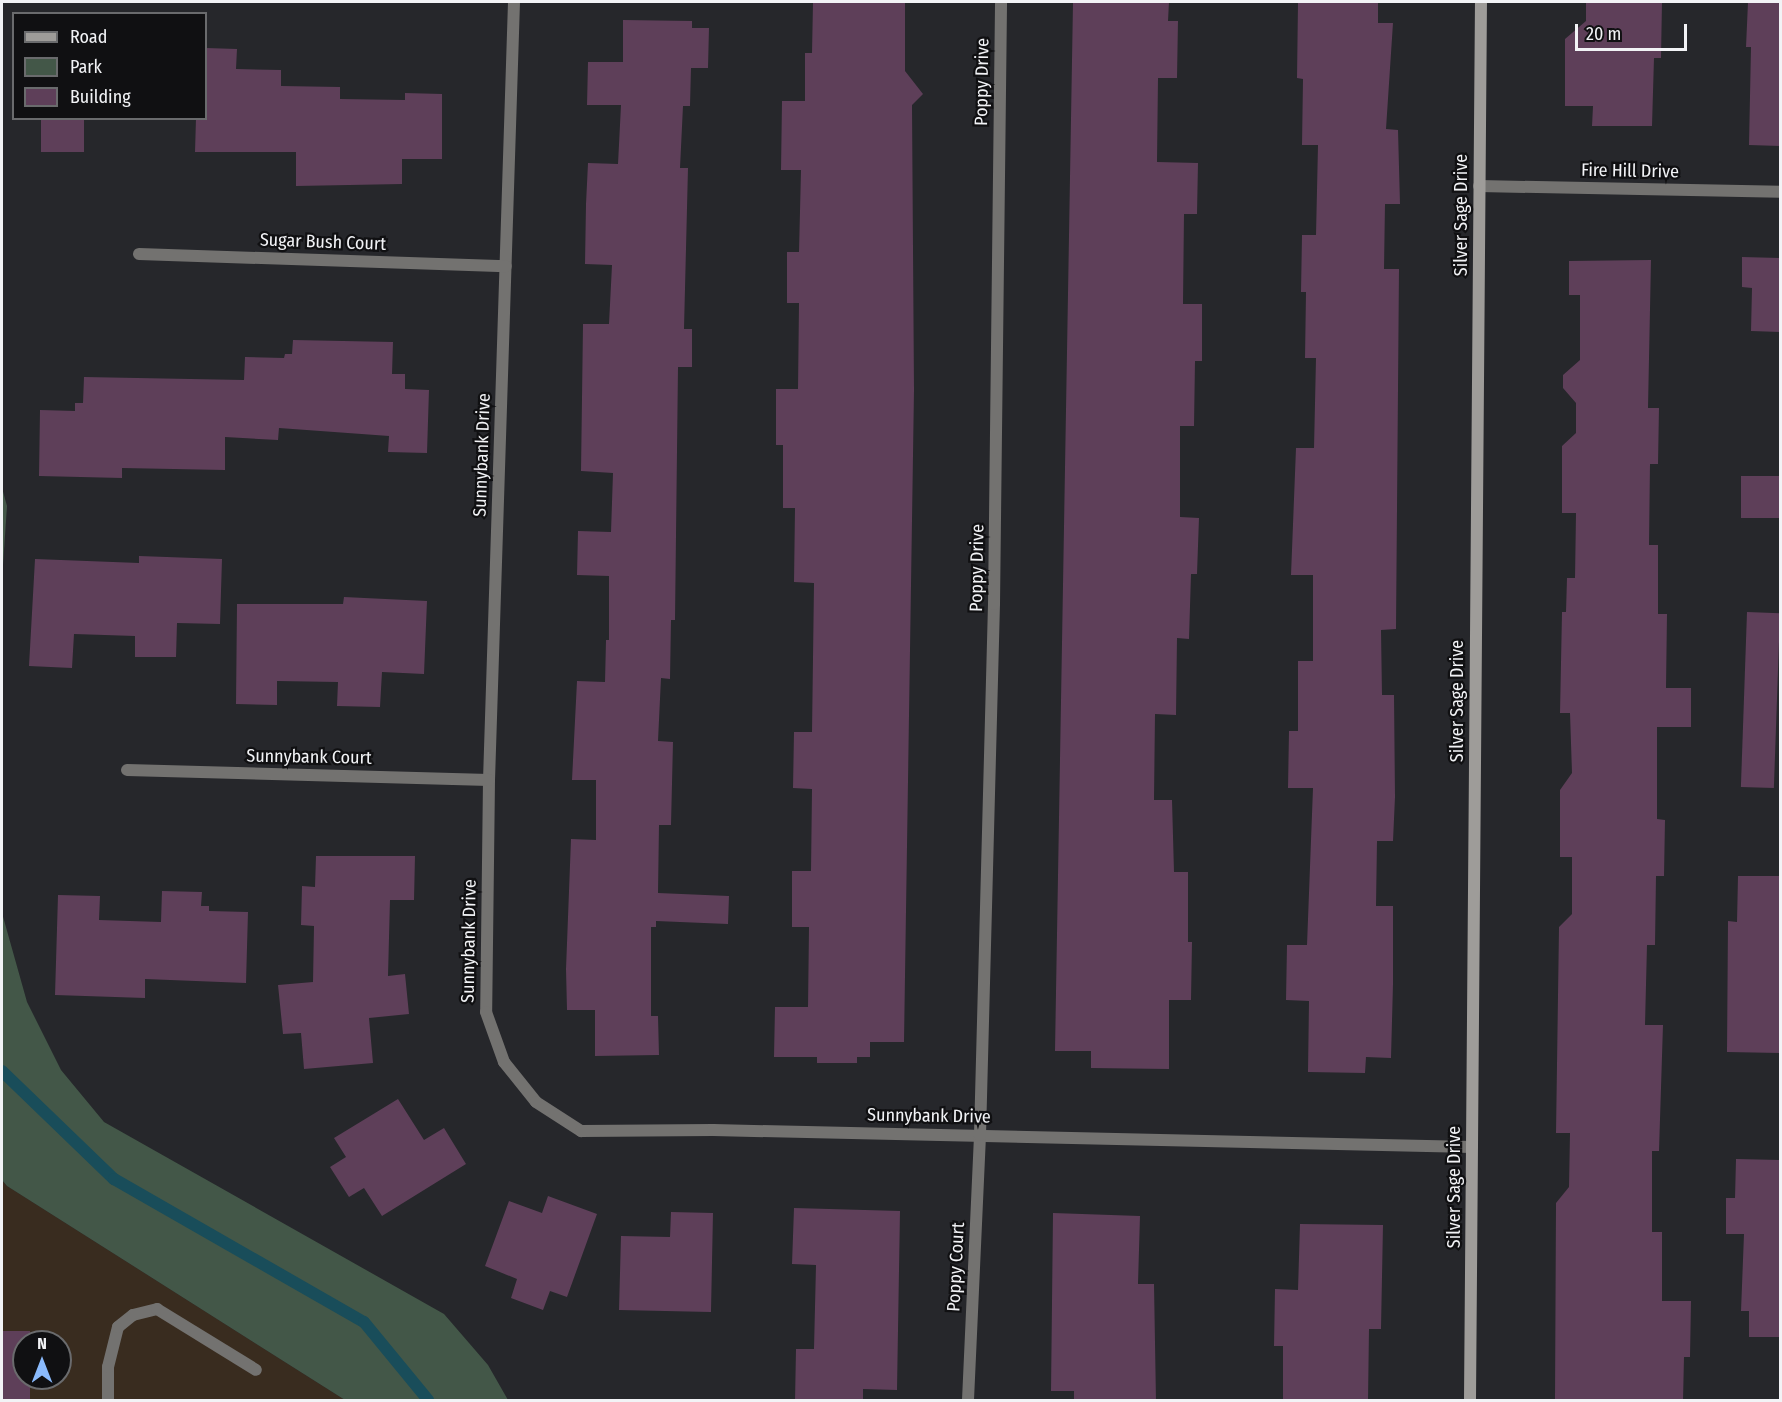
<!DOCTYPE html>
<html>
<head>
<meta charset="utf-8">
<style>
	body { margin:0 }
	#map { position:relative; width:1782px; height:1402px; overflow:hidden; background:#26272b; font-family:"Fira Sans Condensed",sans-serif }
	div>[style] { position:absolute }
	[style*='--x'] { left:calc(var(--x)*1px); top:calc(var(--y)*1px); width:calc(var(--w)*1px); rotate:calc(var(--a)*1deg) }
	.commercial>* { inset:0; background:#392c1f }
	.green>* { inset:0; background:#435748 }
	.stream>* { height:12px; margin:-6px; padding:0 6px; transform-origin:6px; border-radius:6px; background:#194d5a }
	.building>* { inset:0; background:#5e3f59; transform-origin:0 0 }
	.lane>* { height:12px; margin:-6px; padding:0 6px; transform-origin:6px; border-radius:6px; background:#737270 }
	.street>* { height:12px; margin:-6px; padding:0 6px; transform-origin:6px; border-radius:6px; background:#737270 }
	.secondary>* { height:12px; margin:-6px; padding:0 6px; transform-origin:6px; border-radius:6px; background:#9e9c99 }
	span { translate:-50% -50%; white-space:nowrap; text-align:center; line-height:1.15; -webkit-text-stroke:4.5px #101012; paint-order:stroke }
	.street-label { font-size:18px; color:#f2f3f6 }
	.frame { position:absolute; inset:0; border:3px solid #f2f3f6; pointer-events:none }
	.legend { position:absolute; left:12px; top:12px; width:195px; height:108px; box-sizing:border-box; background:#101012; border:2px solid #6a6b6d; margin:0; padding:8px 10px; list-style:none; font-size:18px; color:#f2f3f6 }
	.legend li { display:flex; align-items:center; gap:12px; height:30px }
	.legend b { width:30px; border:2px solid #6a6b6d }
	.north { position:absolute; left:12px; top:1330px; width:60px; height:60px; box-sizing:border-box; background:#101012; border:2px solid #6a6b6d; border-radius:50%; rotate:0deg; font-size:16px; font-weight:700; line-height:24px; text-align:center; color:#f2f3f6 }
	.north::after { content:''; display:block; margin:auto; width:21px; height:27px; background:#8abafc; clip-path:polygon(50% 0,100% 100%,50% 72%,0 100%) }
	.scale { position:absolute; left:1575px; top:24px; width:112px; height:27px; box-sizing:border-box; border:3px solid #f2f3f6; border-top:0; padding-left:8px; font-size:18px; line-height:21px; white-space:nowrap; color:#f2f3f6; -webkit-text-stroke:4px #101012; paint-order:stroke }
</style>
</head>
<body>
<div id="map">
	<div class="commercial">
		<i style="clip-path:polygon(evenodd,2px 1180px,7px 1186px,345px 1400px,2px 1400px,2px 1180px,24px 1342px,60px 1342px,60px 1378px,24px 1378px,24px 1342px)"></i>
	</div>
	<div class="green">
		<i style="clip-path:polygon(2px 488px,7px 506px,2px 580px)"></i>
		<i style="clip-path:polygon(2px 913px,27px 1002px,61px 1070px,104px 1122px,444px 1314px,488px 1365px,508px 1400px,345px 1400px,7px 1186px,2px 1180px)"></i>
	</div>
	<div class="stream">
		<i style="--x:2;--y:1071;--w:156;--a:44"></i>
		<i style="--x:114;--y:1179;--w:288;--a:29.8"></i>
		<i style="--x:364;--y:1322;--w:101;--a:50.6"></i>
	</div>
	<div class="building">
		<i style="clip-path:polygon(813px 2px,905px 2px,905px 71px,923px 94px,912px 105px,914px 390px,904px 1042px,870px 1042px,870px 1057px,857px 1057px,857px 1063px,817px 1063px,817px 1057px,774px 1057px,775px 1007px,808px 1007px,809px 927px,792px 927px,792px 871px,811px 871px,812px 789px,793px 788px,794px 732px,812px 732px,814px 583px,794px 582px,795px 508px,783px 508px,783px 445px,776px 445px,776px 389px,798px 389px,799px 303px,787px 303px,787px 252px,799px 252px,801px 170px,781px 170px,782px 101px,805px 101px,805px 53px,812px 53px)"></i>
		<i style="clip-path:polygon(1073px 2px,1169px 2px,1168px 21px,1178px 21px,1177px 78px,1158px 78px,1157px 162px,1198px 163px,1197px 214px,1184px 214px,1183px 304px,1202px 304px,1202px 361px,1195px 361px,1194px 426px,1180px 426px,1180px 517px,1199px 518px,1197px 574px,1191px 574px,1189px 639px,1177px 638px,1176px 715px,1155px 714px,1154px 800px,1172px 800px,1174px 872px,1188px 872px,1188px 942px,1192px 942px,1191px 1000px,1169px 1000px,1169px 1069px,1091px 1068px,1091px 1051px,1055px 1051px)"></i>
		<i style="clip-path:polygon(1298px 2px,1378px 2px,1378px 23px,1393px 23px,1386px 129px,1398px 130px,1400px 204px,1385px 204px,1384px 269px,1399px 269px,1396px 629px,1381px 630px,1382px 695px,1394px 695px,1395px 797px,1393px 841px,1377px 841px,1376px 906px,1393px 906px,1393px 984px,1391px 1058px,1366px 1057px,1365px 1073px,1308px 1072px,1309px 1001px,1286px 1000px,1287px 945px,1307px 945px,1313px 788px,1288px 788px,1289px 731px,1298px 731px,1298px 661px,1313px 661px,1313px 575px,1291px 575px,1296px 448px,1314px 448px,1316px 358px,1305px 358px,1306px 292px,1301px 292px,1302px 235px,1316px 235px,1318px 145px,1302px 145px,1303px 79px,1297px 78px)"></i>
		<i style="clip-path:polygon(1586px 2px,1662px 2px,1661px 58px,1654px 58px,1652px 126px,1592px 126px,1593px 106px,1565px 106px,1565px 39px,1586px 21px)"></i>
		<i style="clip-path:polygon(1748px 2px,1780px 2px,1780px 146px,1749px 145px,1751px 47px,1746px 47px)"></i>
		<i style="clip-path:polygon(623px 20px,692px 21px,692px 28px,709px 28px,708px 68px,691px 68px,690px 106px,683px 106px,680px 168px,688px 168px,684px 329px,692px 329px,692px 367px,678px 367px,675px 620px,671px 620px,670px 679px,661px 678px,658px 741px,673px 742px,671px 825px,659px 825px,658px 893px,729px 896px,728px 924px,656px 921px,656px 927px,651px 927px,651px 1016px,658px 1016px,659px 1055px,595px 1056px,595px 1010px,567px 1010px,566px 969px,571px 839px,596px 840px,596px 780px,572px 780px,577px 681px,605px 682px,606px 640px,609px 640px,609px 576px,577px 575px,578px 531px,611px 532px,613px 473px,581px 471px,583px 324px,609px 324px,612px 265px,585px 264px,586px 204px,588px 163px,618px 164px,621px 105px,587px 105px,588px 62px,623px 62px)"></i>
		<i style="clip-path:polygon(206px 48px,237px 49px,236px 69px,281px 70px,281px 86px,340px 87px,340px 99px,405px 100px,405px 93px,442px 94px,442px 159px,402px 159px,402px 184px,296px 186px,296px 152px,195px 152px,196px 118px,206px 118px)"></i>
		<i style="left:41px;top:118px;width:43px;height:34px"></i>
		<i style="clip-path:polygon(1742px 257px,1780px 258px,1780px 332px,1751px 331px,1752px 288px,1742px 287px)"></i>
		<i style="clip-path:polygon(1651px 260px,1648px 408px,1659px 408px,1658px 464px,1650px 464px,1649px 545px,1658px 545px,1658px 614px,1667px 614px,1666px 688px,1691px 688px,1691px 727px,1657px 727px,1657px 819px,1665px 820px,1664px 876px,1656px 876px,1655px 945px,1647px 945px,1645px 1025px,1663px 1025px,1659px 1151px,1652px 1151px,1652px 1232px,1662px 1232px,1662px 1301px,1691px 1301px,1690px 1357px,1684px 1357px,1683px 1401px,1555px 1401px,1556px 1203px,1569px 1187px,1570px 1133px,1556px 1133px,1559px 927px,1572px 914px,1572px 857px,1560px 857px,1560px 790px,1572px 773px,1570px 713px,1560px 713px,1562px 612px,1566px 612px,1567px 578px,1575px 578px,1576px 513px,1562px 513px,1562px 446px,1576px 433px,1576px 403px,1563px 388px,1563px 375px,1580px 360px,1580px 295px,1569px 295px,1569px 261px)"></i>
		<i style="clip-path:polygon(293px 340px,393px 342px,392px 374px,405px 374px,405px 389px,429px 390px,427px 453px,388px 452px,389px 436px,279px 428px,278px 440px,225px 437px,225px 470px,122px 468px,122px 478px,39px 476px,40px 410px,75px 411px,75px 403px,83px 403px,84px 377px,244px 380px,245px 357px,284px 358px,285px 354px,292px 354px)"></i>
		<i style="left:1741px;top:476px;width:39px;height:42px"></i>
		<i style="clip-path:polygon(139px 556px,222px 559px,220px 624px,177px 623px,176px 657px,135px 657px,135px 636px,74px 634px,72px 668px,29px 666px,35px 559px,139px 563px)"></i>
		<i style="clip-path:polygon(344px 597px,427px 601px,424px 674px,382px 672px,380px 707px,337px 706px,338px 682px,277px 681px,277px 705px,236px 704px,237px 604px,343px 604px)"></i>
		<i style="left:1747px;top:612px;width:33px;height:175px;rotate:2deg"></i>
		<i style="clip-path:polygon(316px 856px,415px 856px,414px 900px,390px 900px,388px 976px,405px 974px,409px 1014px,369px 1018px,373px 1063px,304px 1069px,301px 1033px,283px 1034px,278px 985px,313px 982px,314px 926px,301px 925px,302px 886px,315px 887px)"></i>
		<i style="clip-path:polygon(1738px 876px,1780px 876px,1780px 1053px,1727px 1052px,1728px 921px,1737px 922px)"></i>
		<i style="clip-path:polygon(162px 891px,202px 892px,201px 906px,209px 906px,209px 911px,248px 912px,246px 983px,145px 979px,145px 998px,55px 995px,58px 895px,100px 896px,99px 920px,161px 922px)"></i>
		<i style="clip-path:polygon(398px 1099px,424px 1140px,444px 1128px,466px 1164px,382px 1216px,364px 1188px,349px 1197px,330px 1167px,346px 1157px,334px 1138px)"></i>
		<i style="clip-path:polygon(1736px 1159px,1780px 1160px,1780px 1337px,1749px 1337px,1749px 1311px,1741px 1311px,1744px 1234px,1726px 1234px,1726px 1198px,1735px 1198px)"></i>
		<i style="clip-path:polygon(548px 1196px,597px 1214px,567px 1297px,550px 1291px,543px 1310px,511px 1298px,517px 1279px,485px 1266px,509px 1201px,542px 1213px)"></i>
		<i style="clip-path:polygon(794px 1208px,900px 1211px,897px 1390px,863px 1389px,863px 1401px,795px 1401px,796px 1349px,814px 1349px,816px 1265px,792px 1264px)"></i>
		<i style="clip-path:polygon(671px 1212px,713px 1213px,711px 1312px,619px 1310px,621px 1236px,670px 1237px)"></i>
		<i style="clip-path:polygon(1053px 1213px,1140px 1216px,1138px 1284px,1154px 1284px,1156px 1401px,1074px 1401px,1074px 1391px,1051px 1391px)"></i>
		<i style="clip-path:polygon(1300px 1224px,1383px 1225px,1381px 1329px,1369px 1329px,1368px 1401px,1283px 1401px,1283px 1346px,1274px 1346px,1275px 1289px,1298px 1290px)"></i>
		<i style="clip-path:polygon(2px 1331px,30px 1331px,30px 1342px,24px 1342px,24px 1378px,30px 1378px,30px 1401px,2px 1401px)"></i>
	</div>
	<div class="lane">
		<i style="--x:108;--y:1400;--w:33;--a:-90"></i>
		<i style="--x:108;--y:1367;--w:41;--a:-76"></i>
		<i style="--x:118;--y:1327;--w:19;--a:-39"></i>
		<i style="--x:133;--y:1315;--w:25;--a:-14"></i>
		<i style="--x:157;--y:1309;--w:116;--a:31.6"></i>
	</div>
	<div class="street">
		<i style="--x:514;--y:2;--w:778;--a:91.84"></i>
		<i style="--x:489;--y:780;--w:232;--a:90.7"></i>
		<i style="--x:486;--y:1012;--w:53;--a:70.2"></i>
		<i style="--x:504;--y:1062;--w:51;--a:51.3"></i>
		<i style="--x:536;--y:1102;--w:54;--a:32.8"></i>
		<i style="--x:581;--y:1131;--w:132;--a:-0.4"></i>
		<i style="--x:713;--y:1130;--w:759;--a:1.28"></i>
		<i style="--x:1479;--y:186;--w:301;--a:1.1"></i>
		<i style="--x:139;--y:254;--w:367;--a:1.9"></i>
		<i style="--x:127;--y:770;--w:362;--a:1.6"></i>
		<i style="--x:968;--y:1400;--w:265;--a:-87.4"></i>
		<i style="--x:980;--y:1135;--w:531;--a:-88.49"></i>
		<i style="--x:994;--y:604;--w:602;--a:-89.33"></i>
	</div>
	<div class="secondary">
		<i style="--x:1470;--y:1400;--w:1398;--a:-89.55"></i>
	</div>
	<div class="street-label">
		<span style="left:982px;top:82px;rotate:-89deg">Poppy Drive</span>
		<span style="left:1630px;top:171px;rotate:1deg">Fire Hill Drive</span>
		<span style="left:1461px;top:215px;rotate:-90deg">Silver Sage Drive</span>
		<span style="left:323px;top:242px;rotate:2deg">Sugar Bush Court</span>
		<span style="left:482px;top:455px;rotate:-88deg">Sunnybank Drive</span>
		<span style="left:977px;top:568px;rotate:-89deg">Poppy Drive</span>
		<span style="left:1457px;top:701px;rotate:-90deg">Silver Sage Drive</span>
		<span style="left:309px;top:757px;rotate:1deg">Sunnybank Court</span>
		<span style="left:469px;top:941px;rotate:-89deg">Sunnybank Drive</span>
		<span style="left:929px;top:1116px;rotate:1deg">Sunnybank Drive</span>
		<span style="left:1454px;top:1187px;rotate:-90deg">Silver Sage Drive</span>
		<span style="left:956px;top:1267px;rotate:-87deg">Poppy Court</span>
	</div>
	<div class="frame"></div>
	<ul class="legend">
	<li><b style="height:8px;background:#9e9c99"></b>Road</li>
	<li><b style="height:16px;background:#435748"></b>Park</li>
	<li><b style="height:16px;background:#5e3f59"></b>Building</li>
	</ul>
	<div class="north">N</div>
	<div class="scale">20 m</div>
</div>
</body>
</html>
